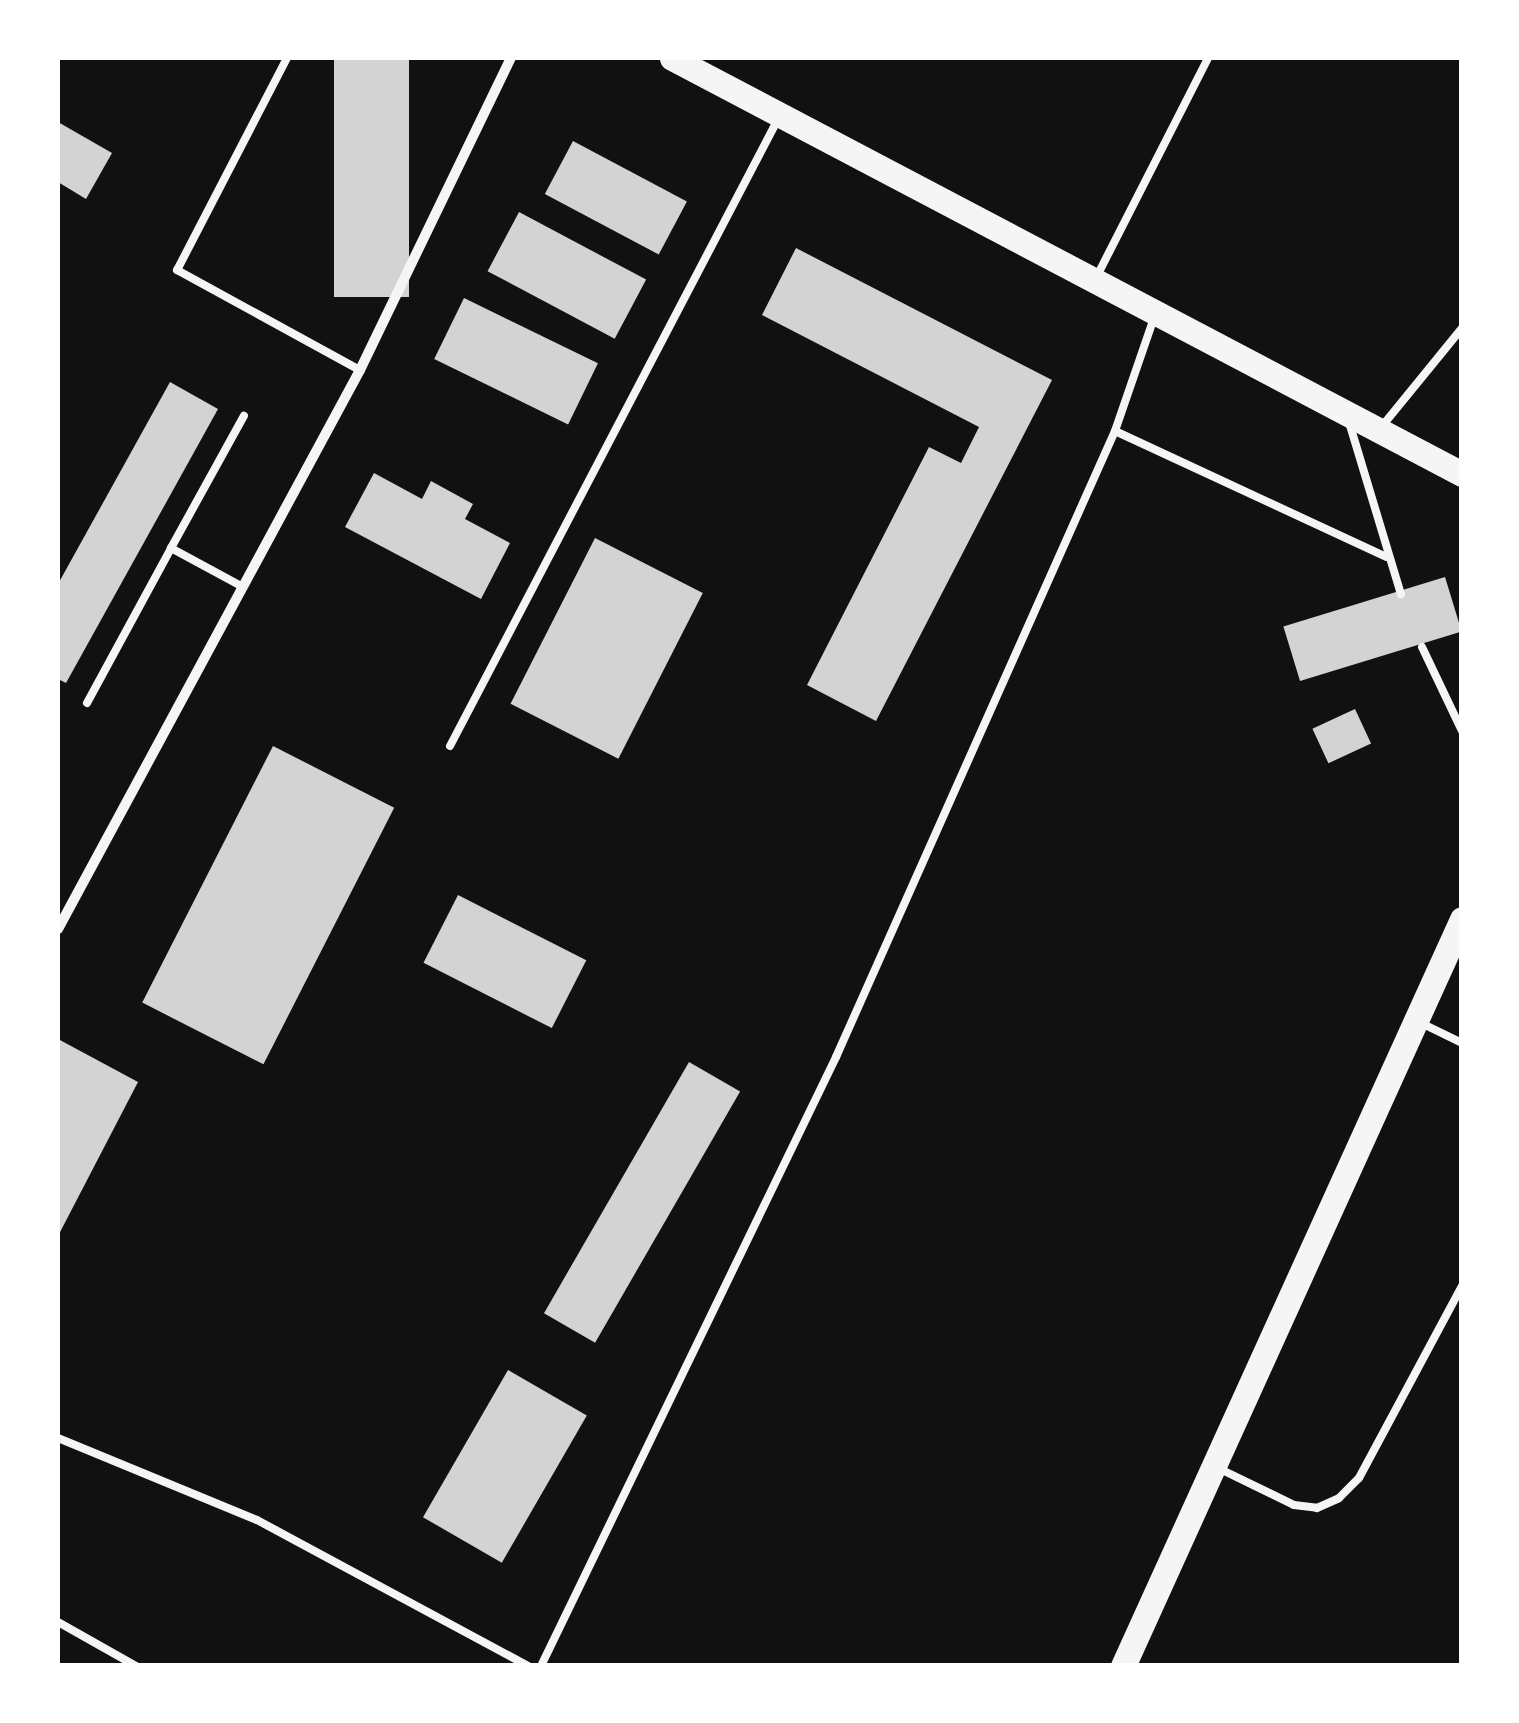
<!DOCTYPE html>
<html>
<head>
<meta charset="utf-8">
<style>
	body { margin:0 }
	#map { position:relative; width:1519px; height:1723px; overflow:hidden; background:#111; font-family:Ubuntu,sans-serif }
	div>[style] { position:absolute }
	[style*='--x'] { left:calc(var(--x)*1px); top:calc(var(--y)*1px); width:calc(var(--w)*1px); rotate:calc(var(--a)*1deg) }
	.building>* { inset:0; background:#d3d3d3; transform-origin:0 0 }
	.service>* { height:8px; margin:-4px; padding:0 4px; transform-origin:4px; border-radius:4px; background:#f5f5f5 }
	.minor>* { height:10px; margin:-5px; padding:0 5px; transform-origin:5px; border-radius:5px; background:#f5f5f5 }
	.primary>* { height:25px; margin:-12.5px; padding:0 12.5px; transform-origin:12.5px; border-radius:12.5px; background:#f5f5f5 }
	span { translate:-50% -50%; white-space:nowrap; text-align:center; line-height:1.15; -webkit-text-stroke:10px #fff; paint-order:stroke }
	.frame { position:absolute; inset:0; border:60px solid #fff; pointer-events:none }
</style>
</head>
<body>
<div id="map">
	<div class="building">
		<i style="left:334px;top:58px;width:75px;height:239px"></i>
		<i style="clip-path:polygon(58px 122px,112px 153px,86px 199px,58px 182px)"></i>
		<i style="left:573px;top:141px;width:129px;height:60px;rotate:28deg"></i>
		<i style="left:519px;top:212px;width:144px;height:67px;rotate:28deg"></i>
		<i style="clip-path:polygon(796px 248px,1052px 380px,876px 721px,807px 685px,929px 447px,961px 463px,979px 427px,762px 315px)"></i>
		<i style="left:464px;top:298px;width:149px;height:68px;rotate:26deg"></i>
		<i style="clip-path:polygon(170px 382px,218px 409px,66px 683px,58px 679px,58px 584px)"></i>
		<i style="clip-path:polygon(374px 473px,422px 499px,431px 481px,473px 504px,465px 519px,510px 543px,481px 599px,345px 527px)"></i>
		<i style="left:595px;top:538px;width:121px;height:186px;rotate:27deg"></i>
		<i style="left:1445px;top:577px;width:57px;height:169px;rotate:73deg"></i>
		<i style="left:1355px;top:709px;width:38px;height:47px;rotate:65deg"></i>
		<i style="left:273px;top:746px;width:136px;height:288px;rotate:27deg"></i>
		<i style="left:458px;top:895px;width:144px;height:76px;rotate:27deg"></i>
		<i style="clip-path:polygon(58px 1039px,138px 1082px,58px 1236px)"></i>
		<i style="left:689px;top:1062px;width:59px;height:290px;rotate:30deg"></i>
		<i style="left:508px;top:1370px;width:91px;height:170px;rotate:30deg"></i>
	</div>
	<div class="service">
		<i style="--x:287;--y:58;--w:239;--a:117.4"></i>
		<i style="--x:177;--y:270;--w:209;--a:28.7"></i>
		<i style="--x:1097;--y:276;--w:245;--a:-63"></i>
		<i style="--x:1349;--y:422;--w:180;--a:73.2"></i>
		<i style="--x:1383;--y:425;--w:125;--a:-50.8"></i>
		<i style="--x:1115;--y:431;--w:299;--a:24.9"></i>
		<i style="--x:243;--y:587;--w:82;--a:-151.6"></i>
		<i style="--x:171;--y:548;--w:151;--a:-61.1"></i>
		<i style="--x:1422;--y:647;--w:93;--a:64.5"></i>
		<i style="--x:87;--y:703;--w:176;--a:-61.5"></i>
		<i style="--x:450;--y:746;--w:708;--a:-62.38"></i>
		<i style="--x:1421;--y:1023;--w:46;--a:26"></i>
		<i style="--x:58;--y:1438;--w:215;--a:22.4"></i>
		<i style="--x:257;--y:1520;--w:308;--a:28.3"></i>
		<i style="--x:1220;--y:1469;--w:82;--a:25.9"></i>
		<i style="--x:1294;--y:1505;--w:23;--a:7"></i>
		<i style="--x:1317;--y:1508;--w:24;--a:-24"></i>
		<i style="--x:1339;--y:1498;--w:28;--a:-45"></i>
		<i style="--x:1359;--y:1478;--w:218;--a:-61.8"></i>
		<i style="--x:58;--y:1622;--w:90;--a:29.4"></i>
		<i style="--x:541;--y:1666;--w:677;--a:-64.15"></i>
		<i style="--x:836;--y:1057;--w:685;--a:-65.98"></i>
		<i style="--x:1115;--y:431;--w:120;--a:-71"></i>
	</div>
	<div class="minor">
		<i style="--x:58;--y:929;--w:635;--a:-61.62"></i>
		<i style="--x:360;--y:370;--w:347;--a:-64.2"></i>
	</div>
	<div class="primary">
		<i style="--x:672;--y:58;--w:893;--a:27.77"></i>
		<i style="--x:1123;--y:1666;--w:820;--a:-65.59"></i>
	</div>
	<div class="frame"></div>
</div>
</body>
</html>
